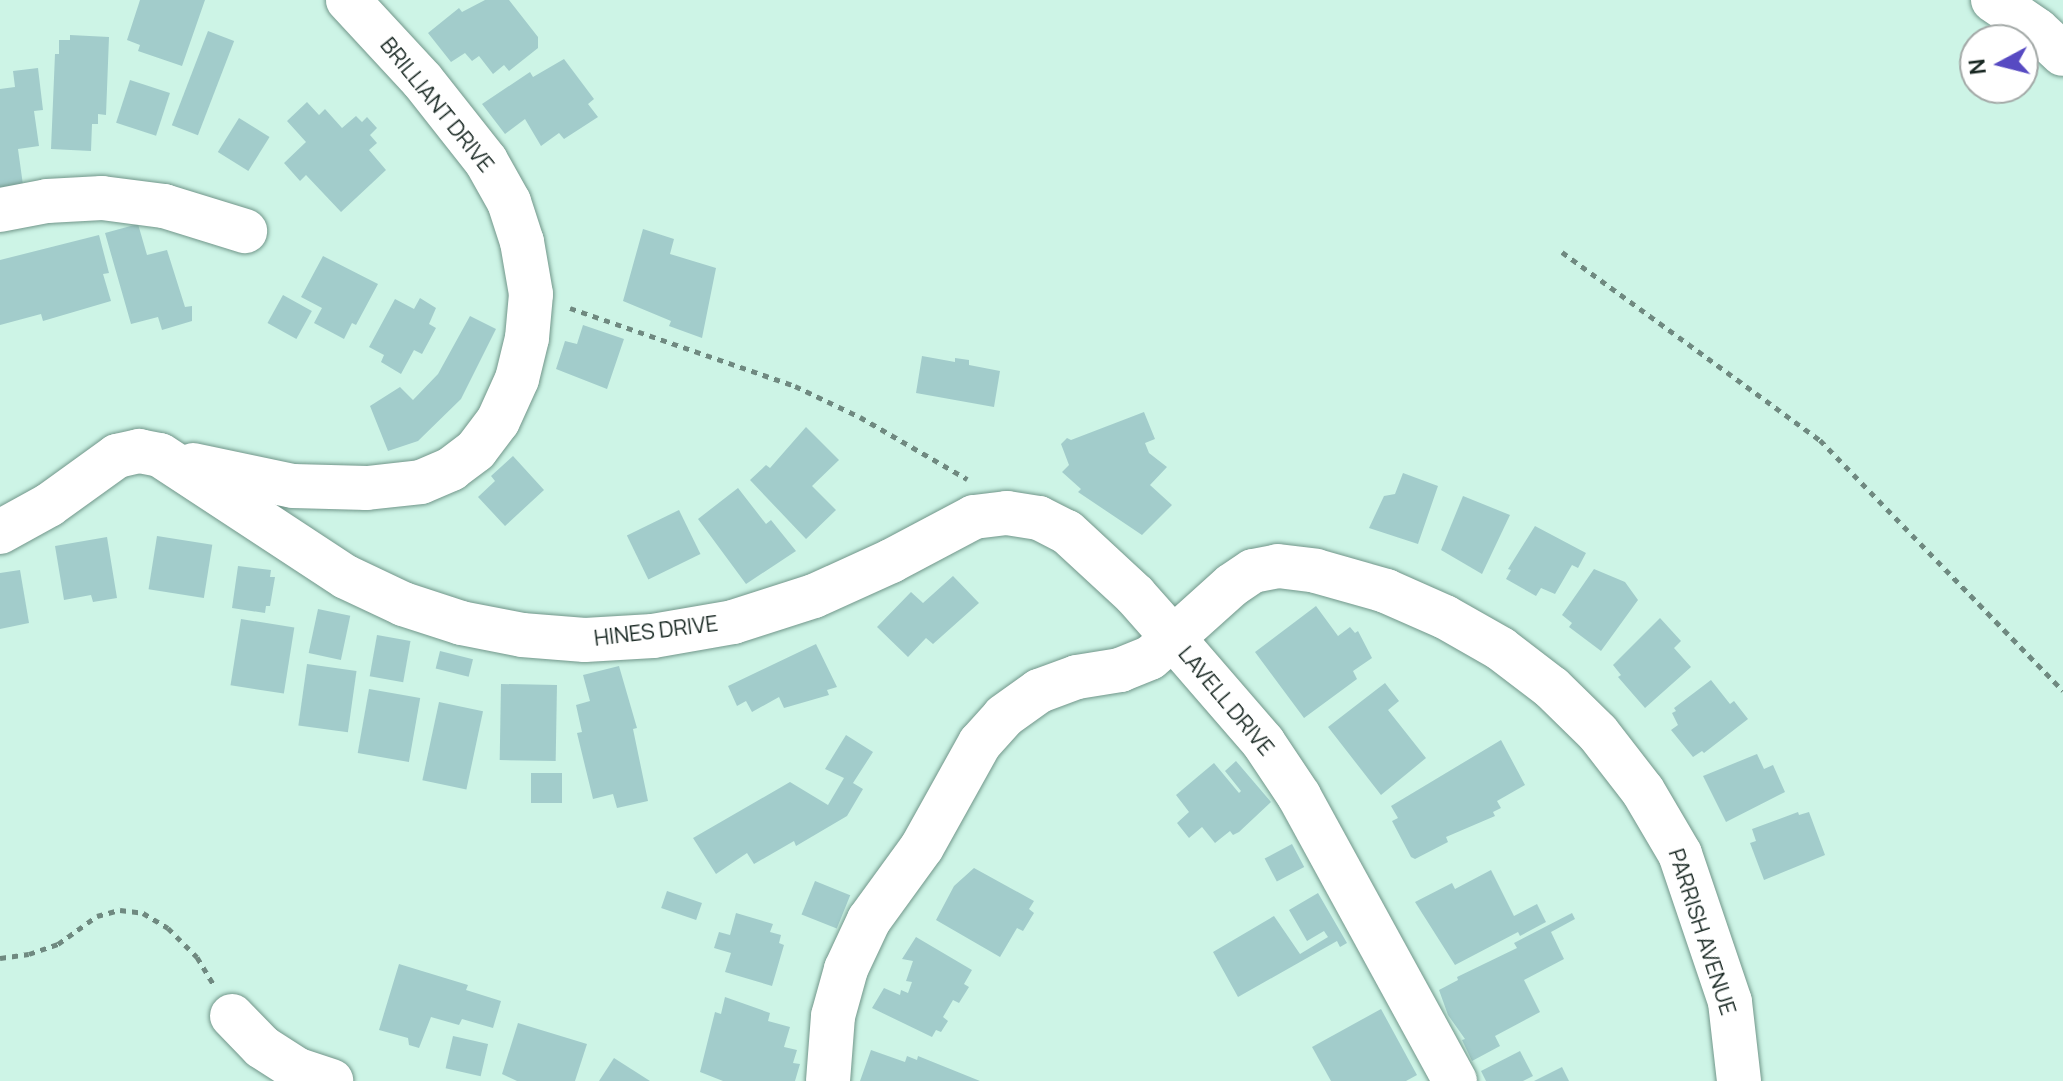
<!DOCTYPE html>
<html>
<head>
<meta charset="utf-8">
<style>
	body { margin:0 }
	#map { position:relative; width:2063px; height:1081px; overflow:hidden; background:#cdf4e6; font-family:Manrope,sans-serif }
	div>[style] { position:absolute }
	[style*='--x'] { left:calc(var(--x)*1px); top:calc(var(--y)*1px); width:calc(var(--w)*1px); rotate:calc(var(--a)*1deg) }
	.building>* { inset:0; background:#a2cccb; transform-origin:0 0 }
	.path>* { height:5px; margin-top:-2.5px; transform-origin:0; background:repeating-linear-gradient(90deg,#6f8980 0 6px,transparent 0 12px) }
	.roads { filter:drop-shadow(0 0 2px #71968a) drop-shadow(0 0 2px #71968a) }
	.street>* { height:44px; margin:-22px; padding:0 22px; transform-origin:22px; border-radius:22px; background:#fff }
	span { translate:-50% -50%; white-space:nowrap; text-align:center; line-height:1.15; -webkit-text-stroke:7px #fff; paint-order:stroke }
	.street-label { font-size:22px; color:#192823 }
	.north { position:absolute; left:1959px; top:24px; width:80px; height:80px; box-sizing:border-box; background:#fff; border:2px solid #a3a9a7; border-radius:50%; rotate:263deg; font-size:22px; font-weight:700; line-height:32px; text-align:center; color:#192823 }
	.north::after { content:''; display:block; margin:auto; width:28px; height:36px; background:#574ac2; clip-path:polygon(50% 0,100% 100%,50% 72%,0 100%) }
</style>
</head>
<body>
<div id="map">
	<div class="building">
		<i style="clip-path:polygon(140px 0,205px 0,182px 66px,138px 51px,140px 45px,127px 40px)"></i>
		<i style="clip-path:polygon(485px 0,509px 0,538px 37px,538px 48px,509px 71px,504px 65px,493px 74px,479px 56px,472px 61px,465px 53px,451px 62px,428px 33px,459px 8px,462px 12px)"></i>
		<i style="left:208px;top:31px;width:28px;height:101px;rotate:21deg"></i>
		<i style="clip-path:polygon(70px 35px,109px 37px,106px 115px,98px 114px,98px 124px,92px 124px,91px 151px,51px 149px,55px 54px,59px 54px,59px 40px,70px 40px)"></i>
		<i style="clip-path:polygon(564px 59px,594px 99px,588px 104px,598px 117px,564px 139px,559px 133px,541px 146px,525px 119px,505px 134px,482px 104px,530px 72px,533px 77px)"></i>
		<i style="clip-path:polygon(38px 68px,43px 110px,34px 111px,39px 146px,18px 149px,23px 185px,0 188px,0 89px,15px 87px,13px 71px)"></i>
		<i style="left:130px;top:80px;width:42px;height:45px;rotate:18deg"></i>
		<i style="clip-path:polygon(307px 102px,319px 115px,325px 109px,342px 128px,356px 116px,362px 122px,367px 117px,377px 128px,370px 135px,377px 143px,369px 150px,386px 170px,341px 212px,306px 175px,300px 181px,284px 163px,306px 142px,287px 121px)"></i>
		<i style="left:239px;top:118px;width:36px;height:40px;rotate:32deg"></i>
		<i style="clip-path:polygon(138px 224px,147px 255px,167px 250px,185px 307px,192px 306px,192px 321px,162px 330px,158px 317px,131px 324px,105px 233px)"></i>
		<i style="clip-path:polygon(643px 229px,674px 239px,670px 254px,716px 268px,702px 338px,669px 326px,671px 321px,623px 301px)"></i>
		<i style="clip-path:polygon(99px 235px,109px 273px,103px 274px,111px 301px,43px 321px,41px 314px,0 325px,0 260px)"></i>
		<i style="clip-path:polygon(323px 256px,378px 284px,356px 325px,352px 323px,344px 339px,314px 323px,322px 308px,301px 297px)"></i>
		<i style="left:283px;top:295px;width:33px;height:32px;rotate:29deg"></i>
		<i style="clip-path:polygon(420px 298px,436px 308px,429px 324px,436px 328px,422px 354px,414px 350px,401px 374px,381px 362px,384px 355px,369px 347px,395px 299px,414px 309px)"></i>
		<i style="clip-path:polygon(470px 316px,496px 329px,461px 399px,418px 441px,388px 451px,370px 406px,400px 387px,413px 400px,438px 374px)"></i>
		<i style="clip-path:polygon(583px 325px,624px 339px,607px 389px,556px 369px,565px 341px,577px 344px)"></i>
		<i style="clip-path:polygon(922px 356px,955px 362px,955px 358px,969px 360px,969px 365px,1000px 371px,994px 407px,916px 393px)"></i>
		<i style="clip-path:polygon(1144px 412px,1155px 439px,1145px 443px,1149px 453px,1167px 467px,1150px 485px,1172px 505px,1142px 535px,1078px 492px,1081px 489px,1062px 472px,1069px 465px,1061px 444px,1067px 438px,1071px 440px)"></i>
		<i style="clip-path:polygon(806px 427px,839px 460px,812px 486px,836px 510px,806px 539px,750px 480px,766px 465px,770px 468px)"></i>
		<i style="clip-path:polygon(513px 456px,544px 490px,505px 526px,478px 497px,495px 481px,491px 476px)"></i>
		<i style="clip-path:polygon(1403px 473px,1438px 486px,1418px 544px,1369px 528px,1384px 496px,1395px 494px)"></i>
		<i style="clip-path:polygon(738px 488px,766px 524px,771px 520px,796px 551px,746px 584px,698px 519px)"></i>
		<i style="clip-path:polygon(1463px 496px,1510px 515px,1482px 574px,1441px 550px)"></i>
		<i style="left:679px;top:510px;width:49px;height:58px;rotate:64deg"></i>
		<i style="clip-path:polygon(1535px 526px,1586px 553px,1578px 568px,1572px 565px,1555px 594px,1541px 588px,1536px 596px,1506px 579px,1511px 570px,1508px 569px)"></i>
		<i style="left:157px;top:536px;width:56px;height:54px;rotate:9deg"></i>
		<i style="clip-path:polygon(107px 537px,117px 598px,93px 602px,91px 595px,64px 600px,55px 546px)"></i>
		<i style="clip-path:polygon(238px 566px,271px 570px,270px 577px,275px 577px,270px 606px,266px 606px,265px 613px,232px 608px)"></i>
		<i style="clip-path:polygon(1594px 569px,1625px 582px,1638px 600px,1601px 651px,1569px 627px,1572px 623px,1562px 615px)"></i>
		<i style="clip-path:polygon(20px 570px,29px 623px,0 629px,0 573px)"></i>
		<i style="clip-path:polygon(953px 576px,979px 603px,933px 644px,926px 638px,908px 657px,877px 627px,911px 592px,923px 603px)"></i>
		<i style="clip-path:polygon(1316px 606px,1338px 636px,1350px 627px,1355px 633px,1358px 631px,1372px 658px,1353px 671px,1357px 679px,1304px 718px,1255px 652px)"></i>
		<i style="left:318px;top:609px;width:33px;height:45px;rotate:12deg"></i>
		<i style="clip-path:polygon(1660px 618px,1681px 641px,1674px 648px,1691px 667px,1645px 708px,1618px 677px,1621px 675px,1613px 665px)"></i>
		<i style="left:241px;top:619px;width:54px;height:67px;rotate:9deg"></i>
		<i style="left:377px;top:635px;width:34px;height:42px;rotate:10deg"></i>
		<i style="clip-path:polygon(816px 644px,837px 687px,827px 690px,829px 695px,784px 708px,779px 697px,752px 712px,746px 701px,737px 706px,728px 686px)"></i>
		<i style="left:440px;top:651px;width:34px;height:18px;rotate:14deg"></i>
		<i style="left:307px;top:664px;width:50px;height:62px;rotate:8deg"></i>
		<i style="clip-path:polygon(619px 666px,637px 728px,633px 729px,648px 801px,617px 808px,613px 794px,593px 799px,577px 733px,582px 732px,576px 705px,590px 701px,583px 675px)"></i>
		<i style="clip-path:polygon(1711px 680px,1730px 704px,1734px 701px,1748px 719px,1704px 753px,1702px 751px,1693px 757px,1671px 730px,1678px 725px,1672px 713px,1676px 711px,1674px 708px)"></i>
		<i style="clip-path:polygon(1385px 683px,1399px 701px,1388px 710px,1426px 758px,1381px 795px,1328px 727px)"></i>
		<i style="left:501px;top:684px;width:56px;height:76px;rotate:1deg"></i>
		<i style="left:369px;top:689px;width:52px;height:65px;rotate:10deg"></i>
		<i style="left:439px;top:702px;width:45px;height:80px;rotate:12deg"></i>
		<i style="clip-path:polygon(846px 735px,873px 752px,853px 783px,863px 789px,847px 816px,796px 846px,794px 841px,754px 864px,747px 853px,716px 874px,693px 838px,790px 782px,828px 805px,844px 778px,825px 769px)"></i>
		<i style="clip-path:polygon(1501px 740px,1525px 785px,1497px 801px,1501px 808px,1493px 812px,1495px 816px,1446px 837px,1448px 842px,1415px 859px,1411px 857px,1392px 821px,1398px 818px,1391px 806px)"></i>
		<i style="clip-path:polygon(1757px 754px,1764px 769px,1773px 765px,1785px 792px,1726px 822px,1703px 776px)"></i>
		<i style="clip-path:polygon(1236px 761px,1271px 802px,1239px 832px,1233px 835px,1230px 831px,1215px 843px,1202px 827px,1189px 838px,1177px 823px,1189px 812px,1176px 795px,1214px 763px,1239px 793px,1241px 791px,1225px 771px)"></i>
		<i style="left:531px;top:773px;width:31px;height:30px"></i>
		<i style="clip-path:polygon(1798px 812px,1799px 815px,1809px 812px,1825px 855px,1764px 880px,1750px 843px,1756px 841px,1752px 829px)"></i>
		<i style="left:1292px;top:844px;width:26px;height:31px;rotate:62deg"></i>
		<i style="clip-path:polygon(974px 868px,1034px 901px,1029px 909px,1034px 913px,1023px 931px,1017px 928px,1000px 957px,936px 920px,954px 886px)"></i>
		<i style="clip-path:polygon(1491px 870px,1514px 916px,1537px 904px,1546px 922px,1520px 936px,1518px 932px,1455px 965px,1415px 902px,1452px 883px,1455px 889px)"></i>
		<i style="left:815px;top:881px;width:38px;height:36px;rotate:22deg"></i>
		<i style="left:667px;top:891px;width:37px;height:18px;rotate:19deg"></i>
		<i style="clip-path:polygon(1318px 893px,1347px 943px,1340px 947px,1337px 941px,1238px 997px,1213px 952px,1274px 916px,1300px 954px,1328px 937px,1324px 931px,1307px 941px,1289px 910px)"></i>
		<i style="clip-path:polygon(736px 913px,773px 924px,770px 932px,781px 935px,779px 943px,784px 945px,772px 986px,725px 972px,731px 953px,714px 948px,719px 932px,730px 935px)"></i>
		<i style="clip-path:polygon(1572px 913px,1575px 919px,1551px 932px,1564px 959px,1524px 980px,1540px 1012px,1495px 1036px,1500px 1046px,1472px 1061px,1462px 1040px,1465px 1039px,1448px 1015px,1439px 990px,1458px 980px,1457px 977px,1517px 948px,1514px 943px)"></i>
		<i style="clip-path:polygon(916px 937px,972px 970px,964px 984px,969px 987px,959px 1003px,953px 1000px,943px 1017px,948px 1021px,941px 1032px,936px 1030px,932px 1037px,872px 1008px,884px 988px,900px 995px,901px 990px,908px 993px,912px 982px,906px 981px,913px 961px,902px 959px)"></i>
		<i style="clip-path:polygon(399px 964px,468px 985px,466px 990px,501px 1001px,493px 1028px,462px 1019px,459px 1025px,431px 1017px,419px 1048px,409px 1045px,408px 1038px,379px 1030px)"></i>
		<i style="clip-path:polygon(725px 997px,770px 1013px,768px 1021px,790px 1027px,784px 1047px,797px 1050px,793px 1063px,800px 1064px,795px 1081px,723px 1081px,700px 1072px,715px 1012px,721px 1014px)"></i>
		<i style="clip-path:polygon(1381px 1009px,1417px 1075px,1406px 1081px,1331px 1081px,1312px 1047px)"></i>
		<i style="clip-path:polygon(518px 1023px,587px 1044px,575px 1081px,517px 1081px,502px 1074px)"></i>
		<i style="left:453px;top:1036px;width:36px;height:33px;rotate:13deg"></i>
		<i style="clip-path:polygon(871px 1050px,905px 1062px,907px 1056px,917px 1060px,918px 1056px,980px 1081px,860px 1081px)"></i>
		<i style="clip-path:polygon(1520px 1051px,1533px 1076px,1523px 1081px,1486px 1081px,1481px 1071px)"></i>
		<i style="clip-path:polygon(614px 1058px,650px 1081px,599px 1081px)"></i>
		<i style="clip-path:polygon(1562px 1067px,1569px 1081px,1534px 1081px)"></i>
	</div>
	<div class="path">
		<i style="--x:1562;--y:252;--w:319;--a:36.1"></i>
		<i style="--x:1820;--y:440;--w:349;--a:45.9"></i>
		<i style="--x:570;--y:308;--w:238;--a:19.1"></i>
		<i style="--x:795;--y:386;--w:72;--a:25.5"></i>
		<i style="--x:860;--y:417;--w:124;--a:30.1"></i>
		<i style="--x:0;--y:958;--w:29;--a:-8"></i>
		<i style="--x:29;--y:954;--w:31;--a:-19"></i>
		<i style="--x:58;--y:944;--w:48;--a:-35.7"></i>
		<i style="--x:97;--y:916;--w:24;--a:-15"></i>
		<i style="--x:120;--y:910;--w:23;--a:7"></i>
		<i style="--x:143;--y:913;--w:29;--a:31"></i>
		<i style="--x:168;--y:928;--w:41;--a:45"></i>
		<i style="--x:197;--y:957;--w:31;--a:59"></i>
	</div>
	<div class="roads">
		<div class="street">
			<i style="--x:1993;--y:0;--w:53;--a:34.3"></i>
			<i style="--x:2037;--y:30;--w:35;--a:43"></i>
			<i style="--x:0;--y:210;--w:48;--a:-10.8"></i>
			<i style="--x:47;--y:201;--w:55;--a:-3.1"></i>
			<i style="--x:102;--y:198;--w:63;--a:7.4"></i>
			<i style="--x:164;--y:206;--w:85;--a:17.2"></i>
			<i style="--x:193;--y:465;--w:102;--a:11.9"></i>
			<i style="--x:293;--y:486;--w:74;--a:1.5"></i>
			<i style="--x:367;--y:488;--w:54;--a:-6.3"></i>
			<i style="--x:421;--y:482;--w:33;--a:-23"></i>
			<i style="--x:451;--y:469;--w:31;--a:-37"></i>
			<i style="--x:476;--y:450;--w:36;--a:-53"></i>
			<i style="--x:498;--y:421;--w:46;--a:-65.7"></i>
			<i style="--x:517;--y:379;--w:42;--a:-76.3"></i>
			<i style="--x:527;--y:338;--w:44;--a:-84.8"></i>
			<i style="--x:531;--y:294;--w:53;--a:-99.8"></i>
			<i style="--x:522;--y:242;--w:42;--a:-108"></i>
			<i style="--x:509;--y:202;--w:47;--a:-119.3"></i>
			<i style="--x:486;--y:161;--w:103;--a:-128.3"></i>
			<i style="--x:422;--y:80;--w:109;--a:-132.8"></i>
			<i style="--x:0;--y:532;--w:56;--a:-28.9"></i>
			<i style="--x:49;--y:505;--w:84;--a:-35.8"></i>
			<i style="--x:117;--y:456;--w:23;--a:-13"></i>
			<i style="--x:139;--y:451;--w:21;--a:11"></i>
			<i style="--x:160;--y:455;--w:222;--a:33.3"></i>
			<i style="--x:346;--y:577;--w:63;--a:25.3"></i>
			<i style="--x:403;--y:604;--w:61;--a:18.1"></i>
			<i style="--x:461;--y:623;--w:62;--a:11.1"></i>
			<i style="--x:522;--y:635;--w:63;--a:4.5"></i>
			<i style="--x:585;--y:640;--w:68;--a:-3.4"></i>
			<i style="--x:653;--y:636;--w:81;--a:-9.9"></i>
			<i style="--x:733;--y:622;--w:85;--a:-17.8"></i>
			<i style="--x:814;--y:596;--w:85;--a:-24.4"></i>
			<i style="--x:891;--y:561;--w:94;--a:-27.9"></i>
			<i style="--x:974;--y:517;--w:33;--a:-7"></i>
			<i style="--x:1007;--y:513;--w:32;--a:9"></i>
			<i style="--x:1039;--y:518;--w:31;--a:27"></i>
			<i style="--x:1067;--y:532;--w:93;--a:42.8"></i>
			<i style="--x:1135;--y:595;--w:57;--a:48.5"></i>
			<i style="--x:1173;--y:638;--w:79;--a:-41.9"></i>
			<i style="--x:1232;--y:585;--w:25;--a:-34"></i>
			<i style="--x:1253;--y:571;--w:25;--a:-11"></i>
			<i style="--x:1278;--y:566;--w:38;--a:7"></i>
			<i style="--x:1316;--y:571;--w:73;--a:15.9"></i>
			<i style="--x:1386;--y:591;--w:64;--a:23.8"></i>
			<i style="--x:1445;--y:617;--w:64;--a:29.7"></i>
			<i style="--x:1501;--y:649;--w:64;--a:37.4"></i>
			<i style="--x:1552;--y:688;--w:64;--a:44.4"></i>
			<i style="--x:1598;--y:733;--w:73;--a:52.2"></i>
			<i style="--x:1643;--y:791;--w:73;--a:59.6"></i>
			<i style="--x:1680;--y:854;--w:156;--a:71.3"></i>
			<i style="--x:1730;--y:1002;--w:80;--a:83.5"></i>
			<i style="--x:232;--y:1016;--w:43;--a:45.9"></i>
			<i style="--x:262;--y:1047;--w:43;--a:32.6"></i>
			<i style="--x:298;--y:1070;--w:35;--a:18"></i>
			<i style="--x:828;--y:1081;--w:65;--a:-85.6"></i>
			<i style="--x:833;--y:1016;--w:49;--a:-74.5"></i>
			<i style="--x:846;--y:969;--w:54;--a:-64.9"></i>
			<i style="--x:869;--y:920;--w:90;--a:-54"></i>
			<i style="--x:922;--y:847;--w:119;--a:-60.9"></i>
			<i style="--x:980;--y:743;--w:36;--a:-48"></i>
			<i style="--x:1004;--y:716;--w:43;--a:-35.5"></i>
			<i style="--x:1039;--y:691;--w:40;--a:-20.2"></i>
			<i style="--x:1077;--y:677;--w:44;--a:-9.2"></i>
			<i style="--x:1120;--y:670;--w:32;--a:-22"></i>
			<i style="--x:1150;--y:658;--w:30;--a:-41"></i>
			<i style="--x:1173;--y:638;--w:138;--a:49.1"></i>
			<i style="--x:1263;--y:742;--w:65;--a:56.3"></i>
			<i style="--x:1299;--y:796;--w:325;--a:61.3"></i>
		</div>
	</div>
	<div class="street-label">
		<span style="left:437px;top:105px;rotate:51deg">BRILLIANT DRIVE</span>
		<span style="left:656px;top:631px;rotate:-7deg">HINES DRIVE</span>
		<span style="left:1226px;top:701px;rotate:50deg">LAVELL DRIVE</span>
		<span style="left:1702px;top:932px;rotate:72deg">PARRISH AVENUE</span>
	</div>
	<div class="north">N</div>
</div>
</body>
</html>
